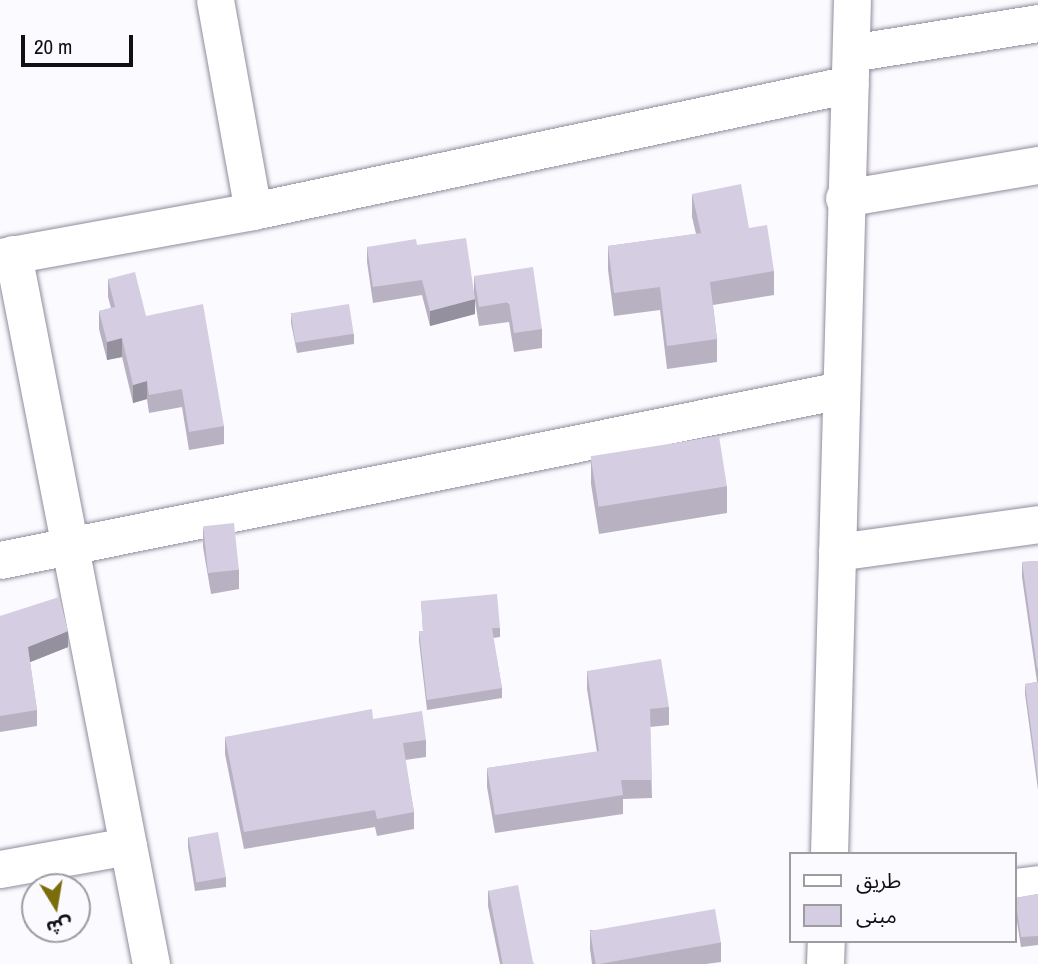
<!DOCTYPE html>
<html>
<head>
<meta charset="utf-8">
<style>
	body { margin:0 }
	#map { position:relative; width:1038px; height:964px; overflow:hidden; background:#fbfafe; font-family:"Archivo Narrow","Noto Sans Arabic",sans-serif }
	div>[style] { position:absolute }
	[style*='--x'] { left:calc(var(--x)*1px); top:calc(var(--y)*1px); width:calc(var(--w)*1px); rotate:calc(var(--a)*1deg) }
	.roads { filter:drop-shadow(0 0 2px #928b9e) drop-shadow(0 0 2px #928b9e) }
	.minor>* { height:37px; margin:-18.5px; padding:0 18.5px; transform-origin:18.5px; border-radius:18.5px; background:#fff }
	.wall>* { inset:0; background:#b7b1c2 }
	.shaded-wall>* { inset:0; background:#95909e }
	.building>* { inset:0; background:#d5cee2; transform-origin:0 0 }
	span { translate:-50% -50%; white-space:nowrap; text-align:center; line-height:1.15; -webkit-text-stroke:5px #fbfafe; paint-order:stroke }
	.legend { position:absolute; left:789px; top:852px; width:228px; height:91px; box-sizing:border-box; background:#fbfafe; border:2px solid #9d9ca1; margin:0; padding:9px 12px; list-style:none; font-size:21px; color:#110f16 }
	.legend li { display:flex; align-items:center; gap:14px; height:35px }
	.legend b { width:35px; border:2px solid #9d9ca1 }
	.north { position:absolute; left:21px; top:873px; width:70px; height:70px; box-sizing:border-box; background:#fbfafe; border:2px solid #9d9ca1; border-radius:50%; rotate:169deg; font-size:19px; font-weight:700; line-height:28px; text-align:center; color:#110f16 }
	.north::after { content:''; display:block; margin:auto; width:24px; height:32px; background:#7a6e0c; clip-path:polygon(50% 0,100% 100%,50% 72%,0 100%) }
	.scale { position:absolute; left:21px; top:35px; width:112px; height:32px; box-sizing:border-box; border:4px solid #110f16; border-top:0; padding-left:9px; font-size:21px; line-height:24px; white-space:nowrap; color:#110f16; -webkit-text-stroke:5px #fbfafe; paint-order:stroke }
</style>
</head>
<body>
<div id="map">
	<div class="roads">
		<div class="minor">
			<i style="--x:215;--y:0;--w:214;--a:79.8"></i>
			<i style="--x:851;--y:53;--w:189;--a:-9.1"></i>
			<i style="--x:844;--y:198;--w:197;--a:-9.7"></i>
			<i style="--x:13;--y:254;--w:723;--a:79"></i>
			<i style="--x:0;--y:257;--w:257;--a:-10.3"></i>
			<i style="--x:253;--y:211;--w:610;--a:-12.01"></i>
			<i style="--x:837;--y:552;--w:203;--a:-7.9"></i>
			<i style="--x:0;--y:560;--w:858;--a:-11.43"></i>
			<i style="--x:829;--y:854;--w:854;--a:-88.46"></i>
			<i style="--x:0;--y:869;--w:130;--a:-10.2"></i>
			<i style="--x:1015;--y:887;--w:23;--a:-7"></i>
			<i style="--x:825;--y:964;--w:23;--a:-88"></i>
		</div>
	</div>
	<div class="wall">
		<i style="clip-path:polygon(692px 194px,749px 228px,774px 271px,774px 295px,713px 305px,717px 339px,717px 362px,667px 369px,660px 310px,614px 316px,608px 270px,608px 246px,696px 234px,692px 217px)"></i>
		<i style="clip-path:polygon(417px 245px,474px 294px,474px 276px,542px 329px,542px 348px,514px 352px,509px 322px,479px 326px,475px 301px,475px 314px,430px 326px,422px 295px,373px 303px,367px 262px,367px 247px)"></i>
		<i style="clip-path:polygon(108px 279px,146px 316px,224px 426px,224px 444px,189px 450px,182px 407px,149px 413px,147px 399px,133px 403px,122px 357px,107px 360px,99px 329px,99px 311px,111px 308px,108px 297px)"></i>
		<i style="clip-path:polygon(291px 313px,354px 334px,354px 344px,297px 353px,291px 323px)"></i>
		<i style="clip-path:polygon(591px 457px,727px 486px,727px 513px,599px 534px,591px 484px)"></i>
		<i style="clip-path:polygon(203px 528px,239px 570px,239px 589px,211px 594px,203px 547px)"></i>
		<i style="clip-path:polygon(1038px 561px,1038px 790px,1025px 694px,1025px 684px,1037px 682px,1022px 577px,1022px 562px)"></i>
		<i style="clip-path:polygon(421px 601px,500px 628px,500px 637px,493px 638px,502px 688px,502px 698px,427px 710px,419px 641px,419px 631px,423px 631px)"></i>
		<i style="clip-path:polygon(0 616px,68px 647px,30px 662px,37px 710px,37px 726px,0 732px)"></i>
		<i style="clip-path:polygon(587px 671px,669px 707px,669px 725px,650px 727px,652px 798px,623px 799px,623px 814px,495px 833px,487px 787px,487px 768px,597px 752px,587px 689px)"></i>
		<i style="clip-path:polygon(373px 719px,426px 740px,426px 757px,405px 760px,414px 812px,414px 829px,377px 836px,375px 827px,244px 849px,225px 754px,225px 737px)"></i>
		<i style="clip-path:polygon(188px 837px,226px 877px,226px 887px,195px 891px,188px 847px)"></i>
		<i style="clip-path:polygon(488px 890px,534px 964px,500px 964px,488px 906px)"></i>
		<i style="clip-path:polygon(1038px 894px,1038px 945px,1021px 947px,1015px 909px,1015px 898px)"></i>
		<i style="clip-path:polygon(590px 930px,721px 942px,721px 962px,706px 964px,592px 964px,590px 949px)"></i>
	</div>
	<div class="shaded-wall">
		<i style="clip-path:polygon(475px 299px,475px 314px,430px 326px,430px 311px)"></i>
		<i style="clip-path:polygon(122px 338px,122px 357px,107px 360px,107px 342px)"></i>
		<i style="clip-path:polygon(147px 381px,147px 399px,133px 403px,133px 385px)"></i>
		<i style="clip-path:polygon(68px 631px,68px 647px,28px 663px,28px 647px)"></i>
	</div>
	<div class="building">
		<i style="clip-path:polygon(741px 184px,749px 228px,767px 225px,774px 271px,710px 282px,717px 339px,667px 346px,660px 287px,614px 293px,608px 246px,701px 233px,692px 194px)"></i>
		<i style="clip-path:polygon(466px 238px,475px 299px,430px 311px,422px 280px,373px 287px,367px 247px,416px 239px,417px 245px)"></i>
		<i style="clip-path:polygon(533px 267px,542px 329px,514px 333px,509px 302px,479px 307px,474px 276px)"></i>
		<i style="clip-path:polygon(135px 272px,146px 316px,203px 304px,224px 426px,189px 432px,182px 389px,149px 395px,147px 381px,133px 385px,122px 338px,107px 342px,99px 311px,115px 307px,108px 279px)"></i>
		<i style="left:349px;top:304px;width:30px;height:59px;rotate:81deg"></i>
		<i style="left:719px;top:436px;width:51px;height:130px;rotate:81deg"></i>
		<i style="left:234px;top:523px;width:47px;height:31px;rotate:84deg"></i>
		<i style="clip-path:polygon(1038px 561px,1038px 668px,1037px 668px,1022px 562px)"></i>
		<i style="clip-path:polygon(497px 594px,500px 628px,492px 628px,502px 688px,427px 700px,419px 631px,423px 631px,421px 601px)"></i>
		<i style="clip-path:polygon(59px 597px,68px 631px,28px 647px,37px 710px,0 716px,0 616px)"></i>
		<i style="clip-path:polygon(661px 659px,669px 707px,650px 709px,652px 780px,621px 780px,623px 795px,495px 815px,487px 768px,599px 751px,587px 671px)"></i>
		<i style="clip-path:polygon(1038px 682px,1038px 780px,1025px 684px)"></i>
		<i style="clip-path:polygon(372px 709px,373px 719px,422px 711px,426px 740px,403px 743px,414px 812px,377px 819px,375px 810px,244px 832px,225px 737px)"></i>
		<i style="left:218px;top:832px;width:46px;height:30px;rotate:80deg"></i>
		<i style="left:518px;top:885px;width:81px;height:30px;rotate:79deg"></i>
		<i style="clip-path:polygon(1038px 894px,1038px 936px,1021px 937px,1015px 898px)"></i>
		<i style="left:715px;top:909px;width:34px;height:127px;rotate:80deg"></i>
	</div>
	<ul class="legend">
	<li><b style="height:9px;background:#fff"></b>طريق</li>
	<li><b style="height:19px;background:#d5cee2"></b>مبنى</li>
	</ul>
	<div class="north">ش</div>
	<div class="scale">20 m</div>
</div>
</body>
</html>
